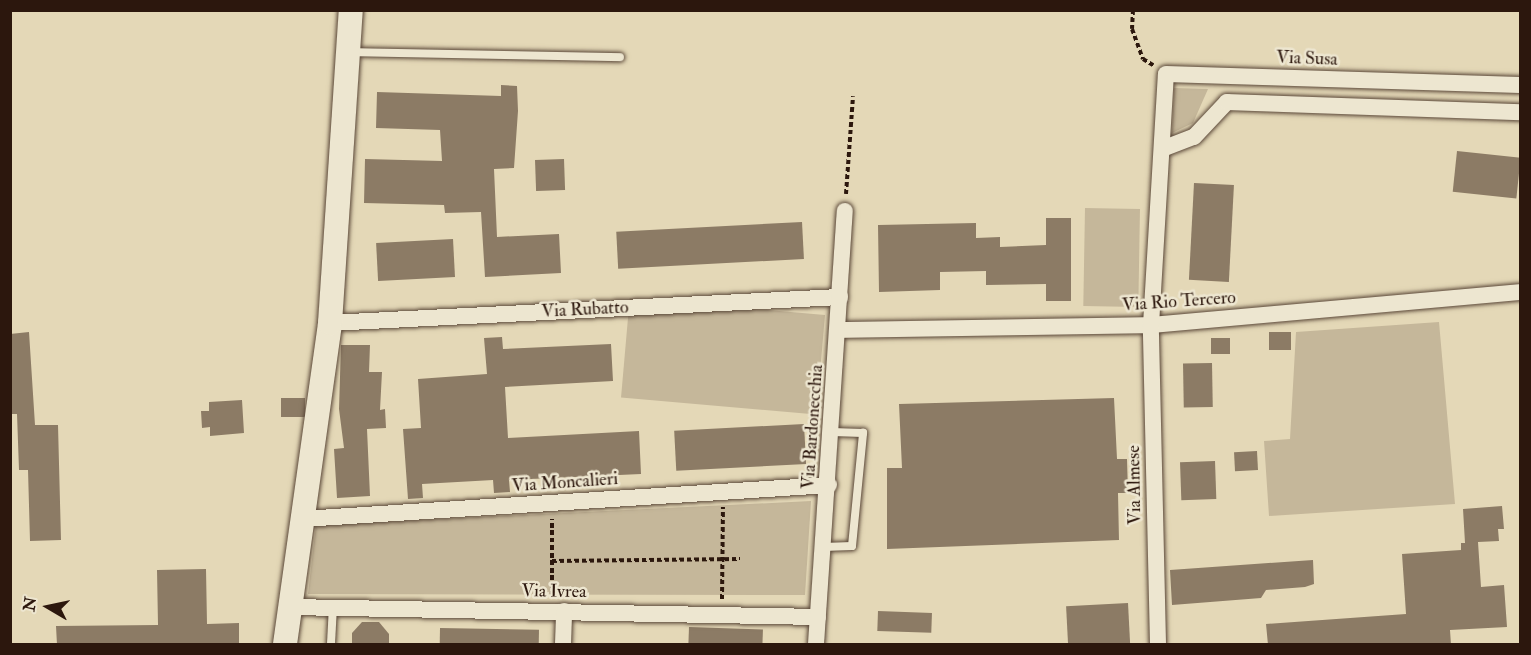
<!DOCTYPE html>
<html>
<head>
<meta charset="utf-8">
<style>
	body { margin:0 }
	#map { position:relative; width:1531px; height:655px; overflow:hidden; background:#e4d8b7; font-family:"IM FELL Double Pica",serif }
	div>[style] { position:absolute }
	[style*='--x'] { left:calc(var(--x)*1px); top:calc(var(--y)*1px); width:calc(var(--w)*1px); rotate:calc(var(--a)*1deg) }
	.green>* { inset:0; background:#c5b79a; transform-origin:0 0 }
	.building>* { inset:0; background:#8c7b65; transform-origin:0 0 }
	.path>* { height:4px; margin-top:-2px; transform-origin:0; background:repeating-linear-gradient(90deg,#2c170d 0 4.5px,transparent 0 7.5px) }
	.roads { filter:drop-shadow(0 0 2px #5a4738) drop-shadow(0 0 2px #5a4738) }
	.lane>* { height:8px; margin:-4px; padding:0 4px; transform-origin:4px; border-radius:4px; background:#ede6d0 }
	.street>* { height:16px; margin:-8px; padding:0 8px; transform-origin:8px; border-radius:8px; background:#ede6d0 }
	.secondary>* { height:24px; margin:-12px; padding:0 12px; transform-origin:12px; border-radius:12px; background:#ede6d0 }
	span { translate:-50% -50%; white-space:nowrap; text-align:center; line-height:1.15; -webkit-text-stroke:5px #ede6d0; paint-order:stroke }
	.street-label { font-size:18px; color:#2c170d }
	.frame { position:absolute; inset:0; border:12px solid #2c170d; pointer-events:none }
	.north { position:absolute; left:18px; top:577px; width:60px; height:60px; -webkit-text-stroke:4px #ede6d0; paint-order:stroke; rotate:279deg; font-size:16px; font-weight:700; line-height:24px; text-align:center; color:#2c170d }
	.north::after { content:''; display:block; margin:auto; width:21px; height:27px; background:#2c170d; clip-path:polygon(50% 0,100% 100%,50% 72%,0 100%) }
</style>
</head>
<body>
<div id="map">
	<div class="green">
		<i style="clip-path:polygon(1174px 88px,1208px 89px,1193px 123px,1172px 133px)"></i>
		<i style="left:1085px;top:208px;width:55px;height:98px;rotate:1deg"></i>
		<i style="left:825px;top:315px;width:100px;height:196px;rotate:95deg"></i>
		<i style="clip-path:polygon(1439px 322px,1455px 504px,1269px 516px,1264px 441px,1290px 439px,1296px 332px)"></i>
		<i style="clip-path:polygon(811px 501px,805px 595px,308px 594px,316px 525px)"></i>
	</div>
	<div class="building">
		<i style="clip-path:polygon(501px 85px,517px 86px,518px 111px,514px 168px,494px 169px,497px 237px,559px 234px,561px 273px,485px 277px,481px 212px,445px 213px,444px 205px,364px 203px,365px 159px,442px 161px,440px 130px,376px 128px,377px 92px,501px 96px)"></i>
		<i style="left:1457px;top:151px;width:64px;height:41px;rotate:6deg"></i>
		<i style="left:564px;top:159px;width:31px;height:29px;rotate:88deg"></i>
		<i style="left:1194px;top:183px;width:40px;height:97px;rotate:3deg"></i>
		<i style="clip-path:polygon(1046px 218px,1071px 218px,1071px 301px,1046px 301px,1046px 284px,986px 285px,986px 271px,940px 272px,940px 290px,879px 292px,878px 225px,976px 223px,976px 238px,1000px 237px,1000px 247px,1046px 245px)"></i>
		<i style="left:802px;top:222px;width:37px;height:186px;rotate:87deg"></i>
		<i style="left:453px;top:239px;width:38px;height:77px;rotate:87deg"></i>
		<i style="clip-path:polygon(29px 332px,35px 425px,58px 425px,61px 540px,30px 541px,28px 470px,19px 470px,17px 414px,10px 414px,10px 334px)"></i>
		<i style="left:1291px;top:332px;width:18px;height:22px;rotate:90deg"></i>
		<i style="clip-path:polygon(502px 337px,503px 349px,611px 344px,613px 381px,505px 387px,508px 438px,639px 431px,641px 474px,509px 480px,510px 492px,494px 493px,493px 480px,422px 484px,423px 498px,408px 499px,403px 429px,421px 428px,418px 379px,487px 374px,484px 338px)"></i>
		<i style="left:1211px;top:338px;width:19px;height:16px"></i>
		<i style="clip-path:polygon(341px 345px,370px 345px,369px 372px,382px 372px,380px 410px,385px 409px,386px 428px,367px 429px,370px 496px,337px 498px,334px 449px,344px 448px,339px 409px)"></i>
		<i style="left:1212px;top:363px;width:44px;height:29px;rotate:89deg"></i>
		<i style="left:281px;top:398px;width:24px;height:19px"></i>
		<i style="clip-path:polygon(1114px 398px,1117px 459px,1127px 459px,1128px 493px,1118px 493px,1119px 540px,887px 549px,887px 468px,902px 468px,899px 404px)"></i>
		<i style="clip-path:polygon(242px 400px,244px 433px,210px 436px,210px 427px,202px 428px,201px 411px,209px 411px,209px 402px)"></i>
		<i style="left:804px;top:424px;width:40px;height:130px;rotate:87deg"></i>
		<i style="left:1257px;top:451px;width:19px;height:23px;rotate:87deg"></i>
		<i style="left:1215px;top:461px;width:38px;height:35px;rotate:88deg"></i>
		<i style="clip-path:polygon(1502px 506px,1504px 529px,1498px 529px,1499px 541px,1478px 542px,1481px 587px,1504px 585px,1507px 627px,1450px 630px,1451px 645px,1268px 645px,1266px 624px,1406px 614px,1402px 554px,1461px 550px,1461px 543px,1465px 543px,1463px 509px)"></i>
		<i style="clip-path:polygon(1313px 560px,1314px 584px,1305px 587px,1266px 590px,1261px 598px,1172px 605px,1170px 570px)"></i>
		<i style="clip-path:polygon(206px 569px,207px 624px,239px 623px,239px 645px,57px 645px,56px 626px,158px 625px,157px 570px)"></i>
		<i style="left:1128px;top:603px;width:42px;height:62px;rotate:87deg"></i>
		<i style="left:878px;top:611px;width:54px;height:20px;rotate:2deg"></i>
		<i style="clip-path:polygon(362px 622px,379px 622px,389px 634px,389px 645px,352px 645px,352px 633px)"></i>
		<i style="left:689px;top:627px;width:74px;height:18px;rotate:2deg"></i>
		<i style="left:440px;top:628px;width:99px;height:17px;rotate:1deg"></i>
	</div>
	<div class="path">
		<i style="--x:1133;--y:10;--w:19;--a:93"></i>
		<i style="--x:1132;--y:29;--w:32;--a:70"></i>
		<i style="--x:1143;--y:59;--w:12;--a:31"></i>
		<i style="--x:846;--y:194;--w:98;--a:-85.9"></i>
		<i style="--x:552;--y:561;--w:188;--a:-0.6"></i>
		<i style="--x:552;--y:595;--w:76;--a:-90"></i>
		<i style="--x:722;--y:599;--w:92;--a:-89.4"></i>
	</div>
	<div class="roads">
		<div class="lane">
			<i style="--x:349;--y:52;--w:271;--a:1.1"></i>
			<i style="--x:823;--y:547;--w:29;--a:-2"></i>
			<i style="--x:852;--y:546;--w:114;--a:-84.4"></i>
			<i style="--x:863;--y:433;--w:31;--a:-178"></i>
			<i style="--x:331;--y:644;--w:36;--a:-87"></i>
		</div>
		<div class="street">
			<i style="--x:1162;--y:149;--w:34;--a:-21"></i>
			<i style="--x:1194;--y:137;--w:48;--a:-46.7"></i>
			<i style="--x:1227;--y:102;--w:293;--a:2"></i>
			<i style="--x:330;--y:323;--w:511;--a:-2.92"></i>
			<i style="--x:839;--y:330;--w:312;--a:-0.9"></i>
			<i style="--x:1151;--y:325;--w:370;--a:-5.1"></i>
			<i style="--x:303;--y:519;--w:527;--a:-3.7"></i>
			<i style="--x:289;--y:607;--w:529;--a:1.08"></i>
			<i style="--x:563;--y:644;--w:33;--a:-88"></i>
			<i style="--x:816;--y:644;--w:434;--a:-86.2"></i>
			<i style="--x:1158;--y:644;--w:319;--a:-91.3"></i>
			<i style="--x:1151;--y:325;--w:251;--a:-86.6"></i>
			<i style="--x:1166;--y:74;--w:354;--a:1.8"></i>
		</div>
		<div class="secondary">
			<i style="--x:285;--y:644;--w:324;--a:-82"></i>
			<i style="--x:330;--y:323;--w:314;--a:-86.2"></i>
		</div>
	</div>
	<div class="street-label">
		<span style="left:1307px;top:59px;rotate:2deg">Via Susa</span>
		<span style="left:1179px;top:302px;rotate:-4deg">Via Rio Tercero</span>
		<span style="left:585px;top:310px;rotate:-3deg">Via Rubatto</span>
		<span style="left:813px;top:427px;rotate:-86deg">Via Bardonecchia</span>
		<span style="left:565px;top:483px;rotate:-4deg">Via Moncalieri</span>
		<span style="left:1135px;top:485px;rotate:-91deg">Via Almese</span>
		<span style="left:554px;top:592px;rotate:1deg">Via Ivrea</span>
	</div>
	<div class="frame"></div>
	<div class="north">N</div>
</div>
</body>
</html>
